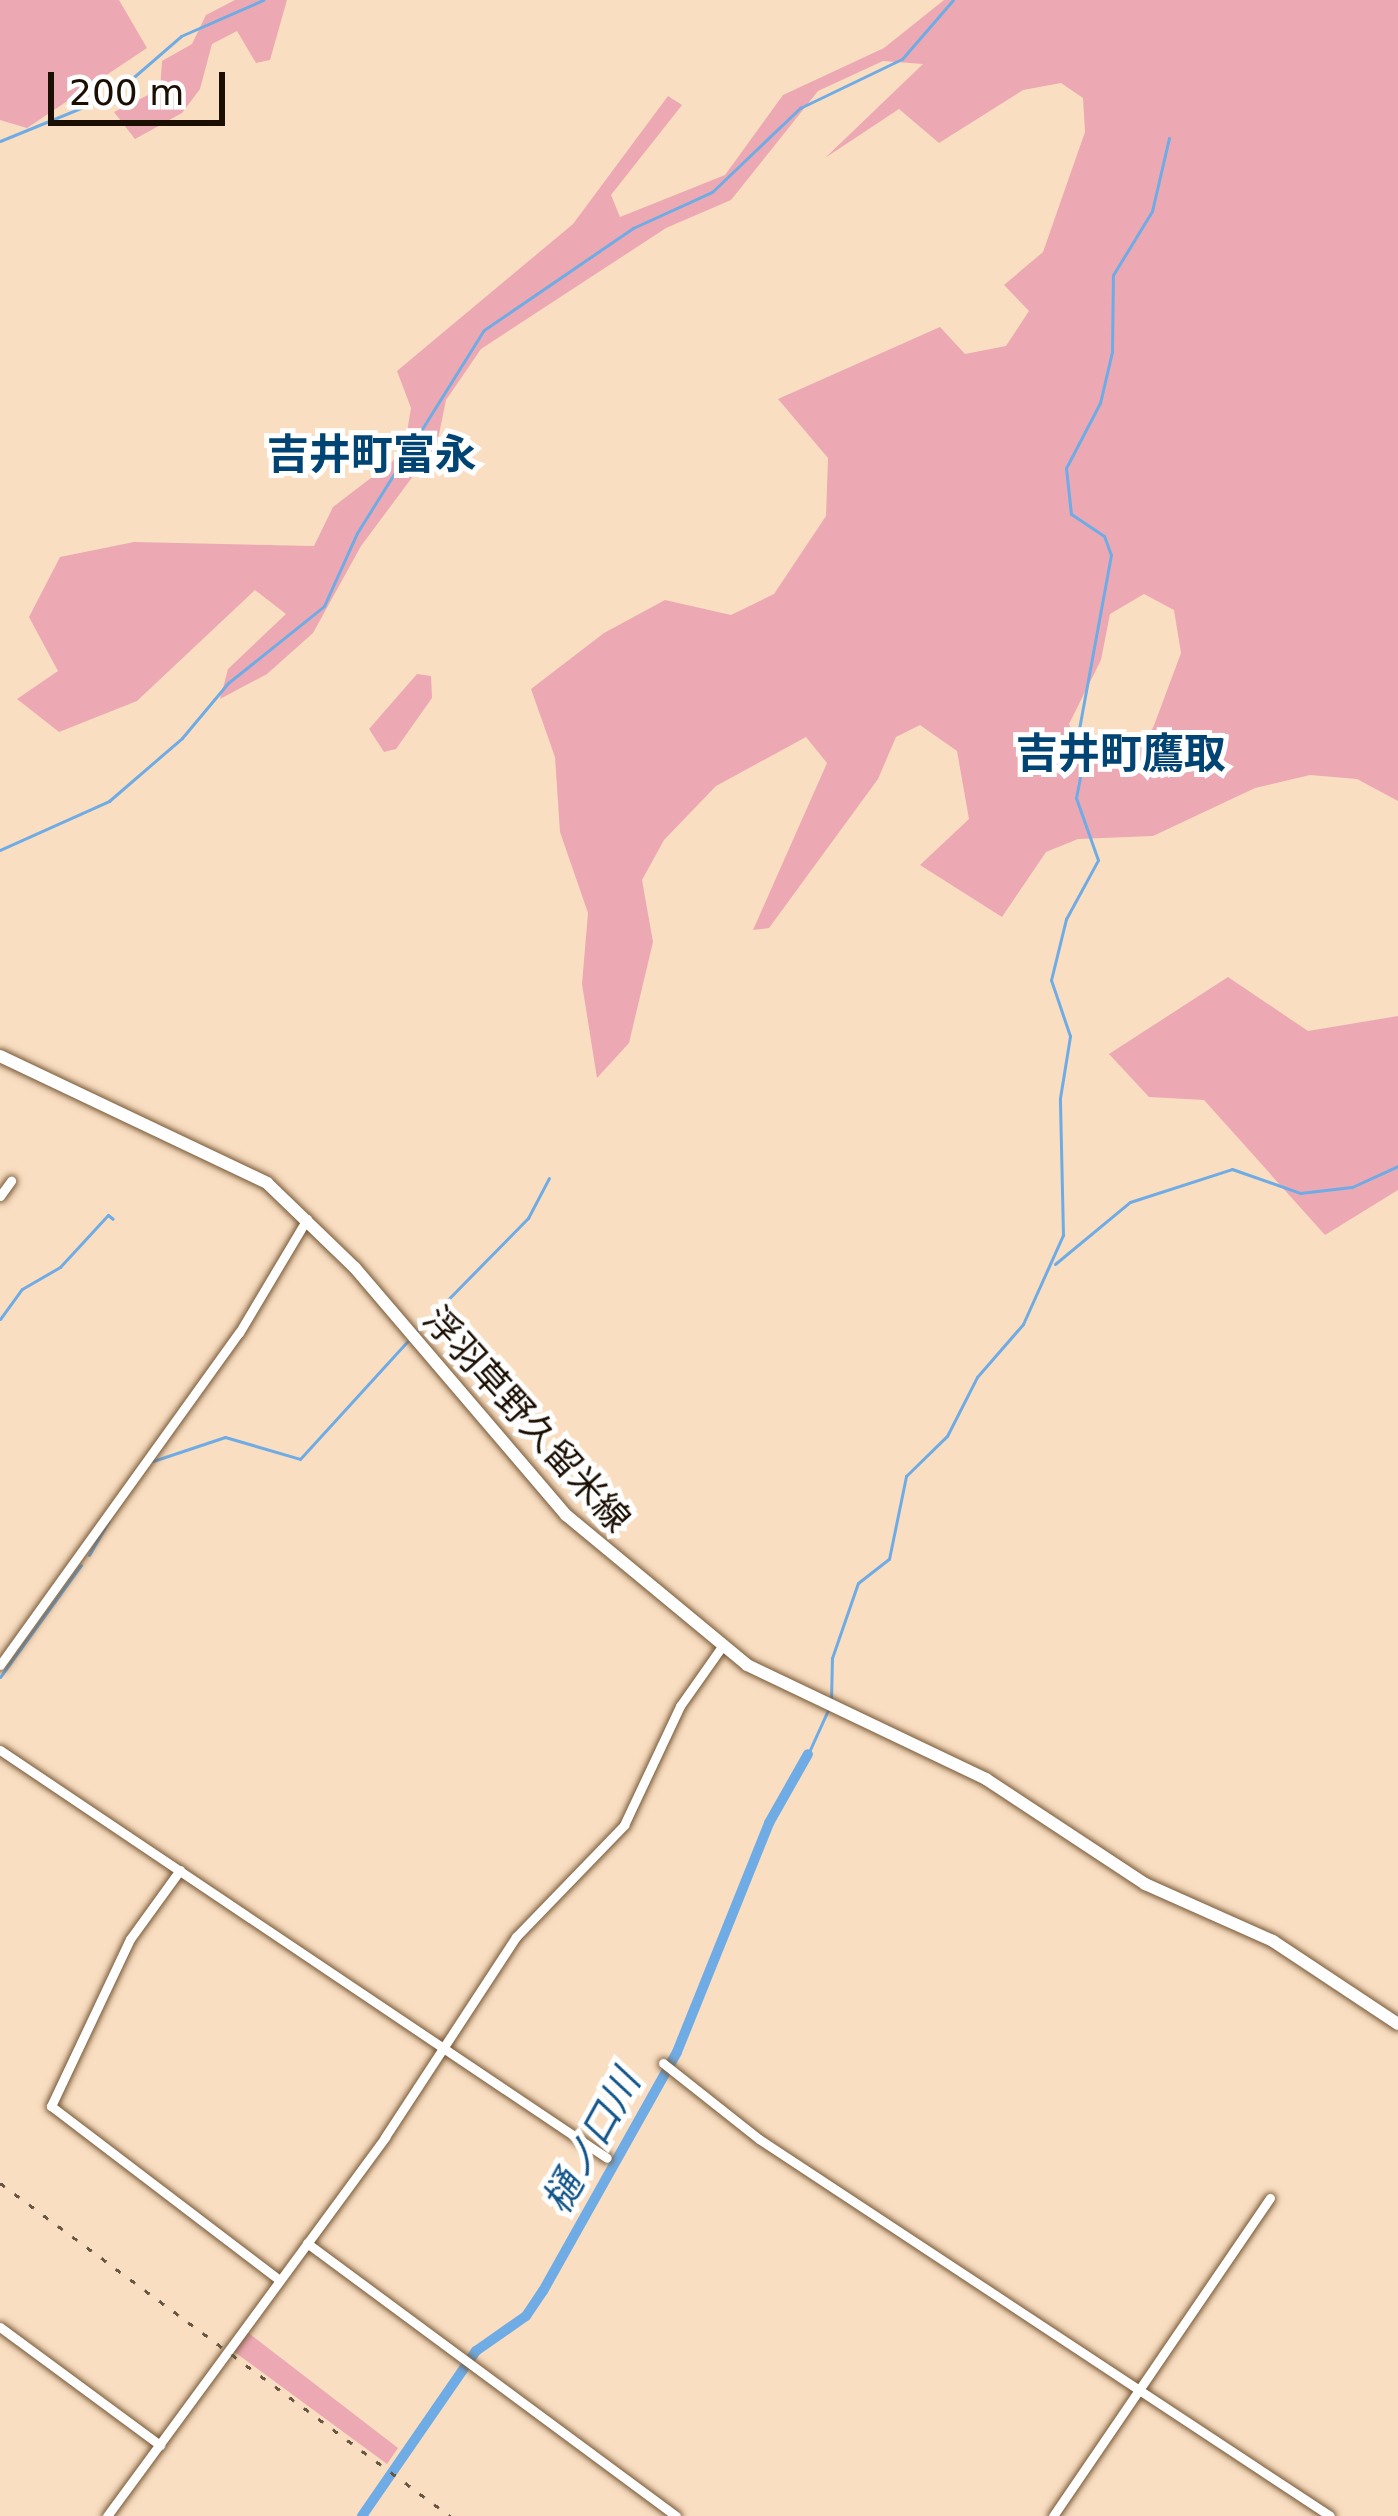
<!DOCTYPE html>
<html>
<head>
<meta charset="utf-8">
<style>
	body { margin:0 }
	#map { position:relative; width:1398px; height:2516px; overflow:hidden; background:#fadec1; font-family:"DejaVu Sans","Noto Sans JP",sans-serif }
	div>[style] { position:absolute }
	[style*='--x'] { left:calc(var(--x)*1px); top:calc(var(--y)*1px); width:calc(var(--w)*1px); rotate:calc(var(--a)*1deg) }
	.green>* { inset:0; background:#eca9b4 }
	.stream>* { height:3px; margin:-1.5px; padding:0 1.5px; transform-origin:1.5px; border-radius:1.5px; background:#6face5 }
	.river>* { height:10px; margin:-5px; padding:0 5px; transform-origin:5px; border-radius:5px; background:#6face5 }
	.roads { filter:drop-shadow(0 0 3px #755736) drop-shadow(0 0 3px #755736) }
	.minor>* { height:9px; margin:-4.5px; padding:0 4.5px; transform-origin:4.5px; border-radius:4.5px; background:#fff }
	.major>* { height:12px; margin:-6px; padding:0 6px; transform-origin:6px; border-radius:6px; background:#fff }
	.rail>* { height:3px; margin-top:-1.5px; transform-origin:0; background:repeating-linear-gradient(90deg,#695745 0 6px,transparent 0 18px) }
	span { translate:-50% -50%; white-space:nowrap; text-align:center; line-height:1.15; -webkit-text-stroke:10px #fff; paint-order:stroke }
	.street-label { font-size:36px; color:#1b0f03 }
	.water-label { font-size:39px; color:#12558a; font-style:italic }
	.quarter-label { font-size:42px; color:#014473; font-weight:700 }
	.scale { position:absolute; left:48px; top:72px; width:177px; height:54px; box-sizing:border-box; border:6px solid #1b0f03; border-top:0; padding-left:15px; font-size:36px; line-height:42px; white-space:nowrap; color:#1b0f03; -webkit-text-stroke:9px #fff; paint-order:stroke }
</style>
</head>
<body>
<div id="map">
	<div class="green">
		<i style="clip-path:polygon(0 0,119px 0,147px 48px,27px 128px,0 120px)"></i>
		<i style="clip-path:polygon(235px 0,287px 0,270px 60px,256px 63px,237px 31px,212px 44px,200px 89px,182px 113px,135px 139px,114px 112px,160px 89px,162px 61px,192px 44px,206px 15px)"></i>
		<i style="clip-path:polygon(evenodd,944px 0,1398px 0,1398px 801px,1357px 779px,1310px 775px,1255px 788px,1153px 836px,1078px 839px,1046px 852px,1002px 917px,920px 865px,969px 819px,957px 751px,920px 725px,896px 737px,878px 779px,769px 928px,753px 930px,827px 763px,806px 737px,716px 786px,664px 840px,642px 880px,653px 942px,629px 1043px,597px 1078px,582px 984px,588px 913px,560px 832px,555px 757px,531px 689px,604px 633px,665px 600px,731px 615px,774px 594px,826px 516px,828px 458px,778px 399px,940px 327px,965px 354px,1006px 346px,1029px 311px,1004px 285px,1043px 252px,1085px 132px,1083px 98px,1061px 83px,1023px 90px,939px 143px,899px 109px,825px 158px,923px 64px,883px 61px,818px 91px,731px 200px,666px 228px,481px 349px,446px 400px,437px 444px,361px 546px,313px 633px,267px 674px,220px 699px,228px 669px,286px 614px,255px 590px,137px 701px,59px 732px,17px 699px,58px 671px,29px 617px,60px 557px,134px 542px,314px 546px,333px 507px,393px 461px,407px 432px,411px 408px,397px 371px,573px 224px,668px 96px,682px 105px,611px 195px,620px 217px,725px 175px,783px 95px,884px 48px,944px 0,1144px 594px,1174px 610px,1181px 653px,1153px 728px,1129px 761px,1111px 763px,1081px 748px,1069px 724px,1101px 660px,1110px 614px,1144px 594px)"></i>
		<i style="clip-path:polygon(417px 674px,431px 676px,432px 698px,396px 749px,384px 752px,369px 729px)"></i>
		<i style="clip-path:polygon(1228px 977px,1308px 1031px,1398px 1016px,1398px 1190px,1325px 1235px,1204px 1100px,1149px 1097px,1109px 1054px)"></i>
		<i style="clip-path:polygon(246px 2331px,398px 2448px,387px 2464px,232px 2350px)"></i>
	</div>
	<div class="stream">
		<i style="--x:0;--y:141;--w:122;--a:-22.2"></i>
		<i style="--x:113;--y:95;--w:90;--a:-40.9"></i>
		<i style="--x:181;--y:36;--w:90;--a:-23.7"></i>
		<i style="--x:0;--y:850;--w:120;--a:-24.2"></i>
		<i style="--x:109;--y:801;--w:96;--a:-40.8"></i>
		<i style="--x:182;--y:738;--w:72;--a:-50.1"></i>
		<i style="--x:228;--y:683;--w:123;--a:-38.7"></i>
		<i style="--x:324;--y:606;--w:80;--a:-65.7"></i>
		<i style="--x:357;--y:533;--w:239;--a:-58"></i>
		<i style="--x:484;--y:330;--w:181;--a:-34.4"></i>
		<i style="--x:633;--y:228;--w:87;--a:-24.5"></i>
		<i style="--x:712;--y:192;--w:122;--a:-43.7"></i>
		<i style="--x:800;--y:108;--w:113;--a:-25.7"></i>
		<i style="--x:902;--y:59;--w:78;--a:-49.2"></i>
		<i style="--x:1055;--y:1264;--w:97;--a:-39.6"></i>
		<i style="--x:1130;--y:1202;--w:107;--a:-17.9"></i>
		<i style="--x:1232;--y:1169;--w:72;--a:19.4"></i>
		<i style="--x:1300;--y:1193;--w:52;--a:-6.6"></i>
		<i style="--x:1352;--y:1187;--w:51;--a:-24.5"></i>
		<i style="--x:0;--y:1319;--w:37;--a:-54"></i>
		<i style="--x:22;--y:1289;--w:44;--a:-30.1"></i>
		<i style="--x:60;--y:1267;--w:71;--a:-47.3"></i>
		<i style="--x:108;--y:1215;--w:6;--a:39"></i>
		<i style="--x:414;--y:1334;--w:163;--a:-45.5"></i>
		<i style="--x:528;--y:1218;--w:45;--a:-62.3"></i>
		<i style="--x:153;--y:1461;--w:76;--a:-18.4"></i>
		<i style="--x:225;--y:1437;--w:78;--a:16.3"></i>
		<i style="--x:300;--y:1459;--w:159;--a:-47.6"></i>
		<i style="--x:89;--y:1555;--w:39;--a:-60"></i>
		<i style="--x:0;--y:1677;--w:138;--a:-54.1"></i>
		<i style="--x:831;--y:1701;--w:43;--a:-88.7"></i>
		<i style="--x:832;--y:1658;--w:79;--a:-70.9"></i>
		<i style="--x:858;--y:1583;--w:39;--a:-38"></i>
		<i style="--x:889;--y:1559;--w:85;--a:-78.4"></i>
		<i style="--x:906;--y:1476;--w:57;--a:-44.3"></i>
		<i style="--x:947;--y:1436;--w:66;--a:-63"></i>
		<i style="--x:977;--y:1377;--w:70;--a:-49"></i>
		<i style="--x:1023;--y:1324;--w:98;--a:-65.8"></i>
		<i style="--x:1063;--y:1235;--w:137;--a:-91.3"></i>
		<i style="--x:1060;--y:1098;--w:63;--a:-80.8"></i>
		<i style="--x:1070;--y:1036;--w:59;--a:-108.7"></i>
		<i style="--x:1051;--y:980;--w:63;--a:-76.2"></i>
		<i style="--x:1066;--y:919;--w:67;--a:-61.5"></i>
		<i style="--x:1098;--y:860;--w:66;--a:-109.5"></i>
		<i style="--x:1076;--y:798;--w:53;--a:-79.1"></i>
		<i style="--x:1086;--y:746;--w:18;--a:-112"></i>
		<i style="--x:1079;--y:729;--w:177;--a:-79.6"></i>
		<i style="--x:1111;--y:555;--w:20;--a:-110"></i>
		<i style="--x:1104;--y:536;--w:40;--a:-146"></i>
		<i style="--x:1071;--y:514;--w:46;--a:-96.2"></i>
		<i style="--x:1066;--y:468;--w:73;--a:-62.4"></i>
		<i style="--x:1100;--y:403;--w:52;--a:-76.8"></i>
		<i style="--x:1112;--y:352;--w:77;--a:-89.3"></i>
		<i style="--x:1113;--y:275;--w:75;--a:-58.6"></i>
		<i style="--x:1152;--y:211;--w:75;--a:-76.9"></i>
		<i style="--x:808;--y:1754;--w:48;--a:-65.6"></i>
	</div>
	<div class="river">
		<i style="--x:362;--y:2516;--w:201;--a:-55.4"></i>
		<i style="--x:476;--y:2351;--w:61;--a:-35"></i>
		<i style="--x:526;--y:2316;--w:30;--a:-56"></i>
		<i style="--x:543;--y:2291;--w:274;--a:-60.7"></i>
		<i style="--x:677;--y:2052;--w:247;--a:-68.1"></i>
		<i style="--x:769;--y:1823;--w:79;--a:-60.5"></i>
	</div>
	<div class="roads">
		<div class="minor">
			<i style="--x:0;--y:1196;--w:19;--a:-54"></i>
			<i style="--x:0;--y:1665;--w:409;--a:-54.3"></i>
			<i style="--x:239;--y:1333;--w:133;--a:-59.2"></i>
			<i style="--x:0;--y:1750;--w:731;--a:33.91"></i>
			<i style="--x:180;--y:1870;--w:85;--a:125.9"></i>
			<i style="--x:130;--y:1939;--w:185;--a:115.3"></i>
			<i style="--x:51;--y:2106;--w:287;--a:37.3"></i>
			<i style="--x:663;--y:2063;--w:122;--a:38.4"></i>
			<i style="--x:759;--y:2139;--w:684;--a:33.43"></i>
			<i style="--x:307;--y:2243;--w:459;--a:36.5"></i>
			<i style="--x:0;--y:2327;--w:199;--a:36.4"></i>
			<i style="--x:107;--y:2516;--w:470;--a:-53.7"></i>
			<i style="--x:385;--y:2137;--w:239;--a:-56.8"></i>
			<i style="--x:516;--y:1937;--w:156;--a:-46"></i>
			<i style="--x:624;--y:1825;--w:132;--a:-64.8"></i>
			<i style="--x:680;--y:1706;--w:75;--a:-54.8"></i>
			<i style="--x:1053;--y:2516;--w:385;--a:-55.7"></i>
		</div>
		<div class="major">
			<i style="--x:0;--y:1056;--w:296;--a:25.4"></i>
			<i style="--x:267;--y:1183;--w:122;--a:44"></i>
			<i style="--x:355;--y:1268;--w:325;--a:49.5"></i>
			<i style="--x:566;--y:1515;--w:235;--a:39.6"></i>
			<i style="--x:747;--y:1665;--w:265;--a:25.5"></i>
			<i style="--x:986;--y:1779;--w:191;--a:33.4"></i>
			<i style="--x:1145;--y:1884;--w:140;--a:24"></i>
			<i style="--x:1273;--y:1941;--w:150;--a:33.6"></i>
		</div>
	</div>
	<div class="rail">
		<i style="--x:0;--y:2183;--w:560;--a:36.5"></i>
	</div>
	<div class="street-label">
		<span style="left:527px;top:1419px;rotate:48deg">浮羽草野久留米線</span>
	</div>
	<div class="water-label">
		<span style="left:592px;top:2142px;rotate:-61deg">樋ノ口川</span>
	</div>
	<div class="quarter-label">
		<span style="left:372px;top:455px">吉井町富永</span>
		<span style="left:1121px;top:754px">吉井町鷹取</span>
	</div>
	<div class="scale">200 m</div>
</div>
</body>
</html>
